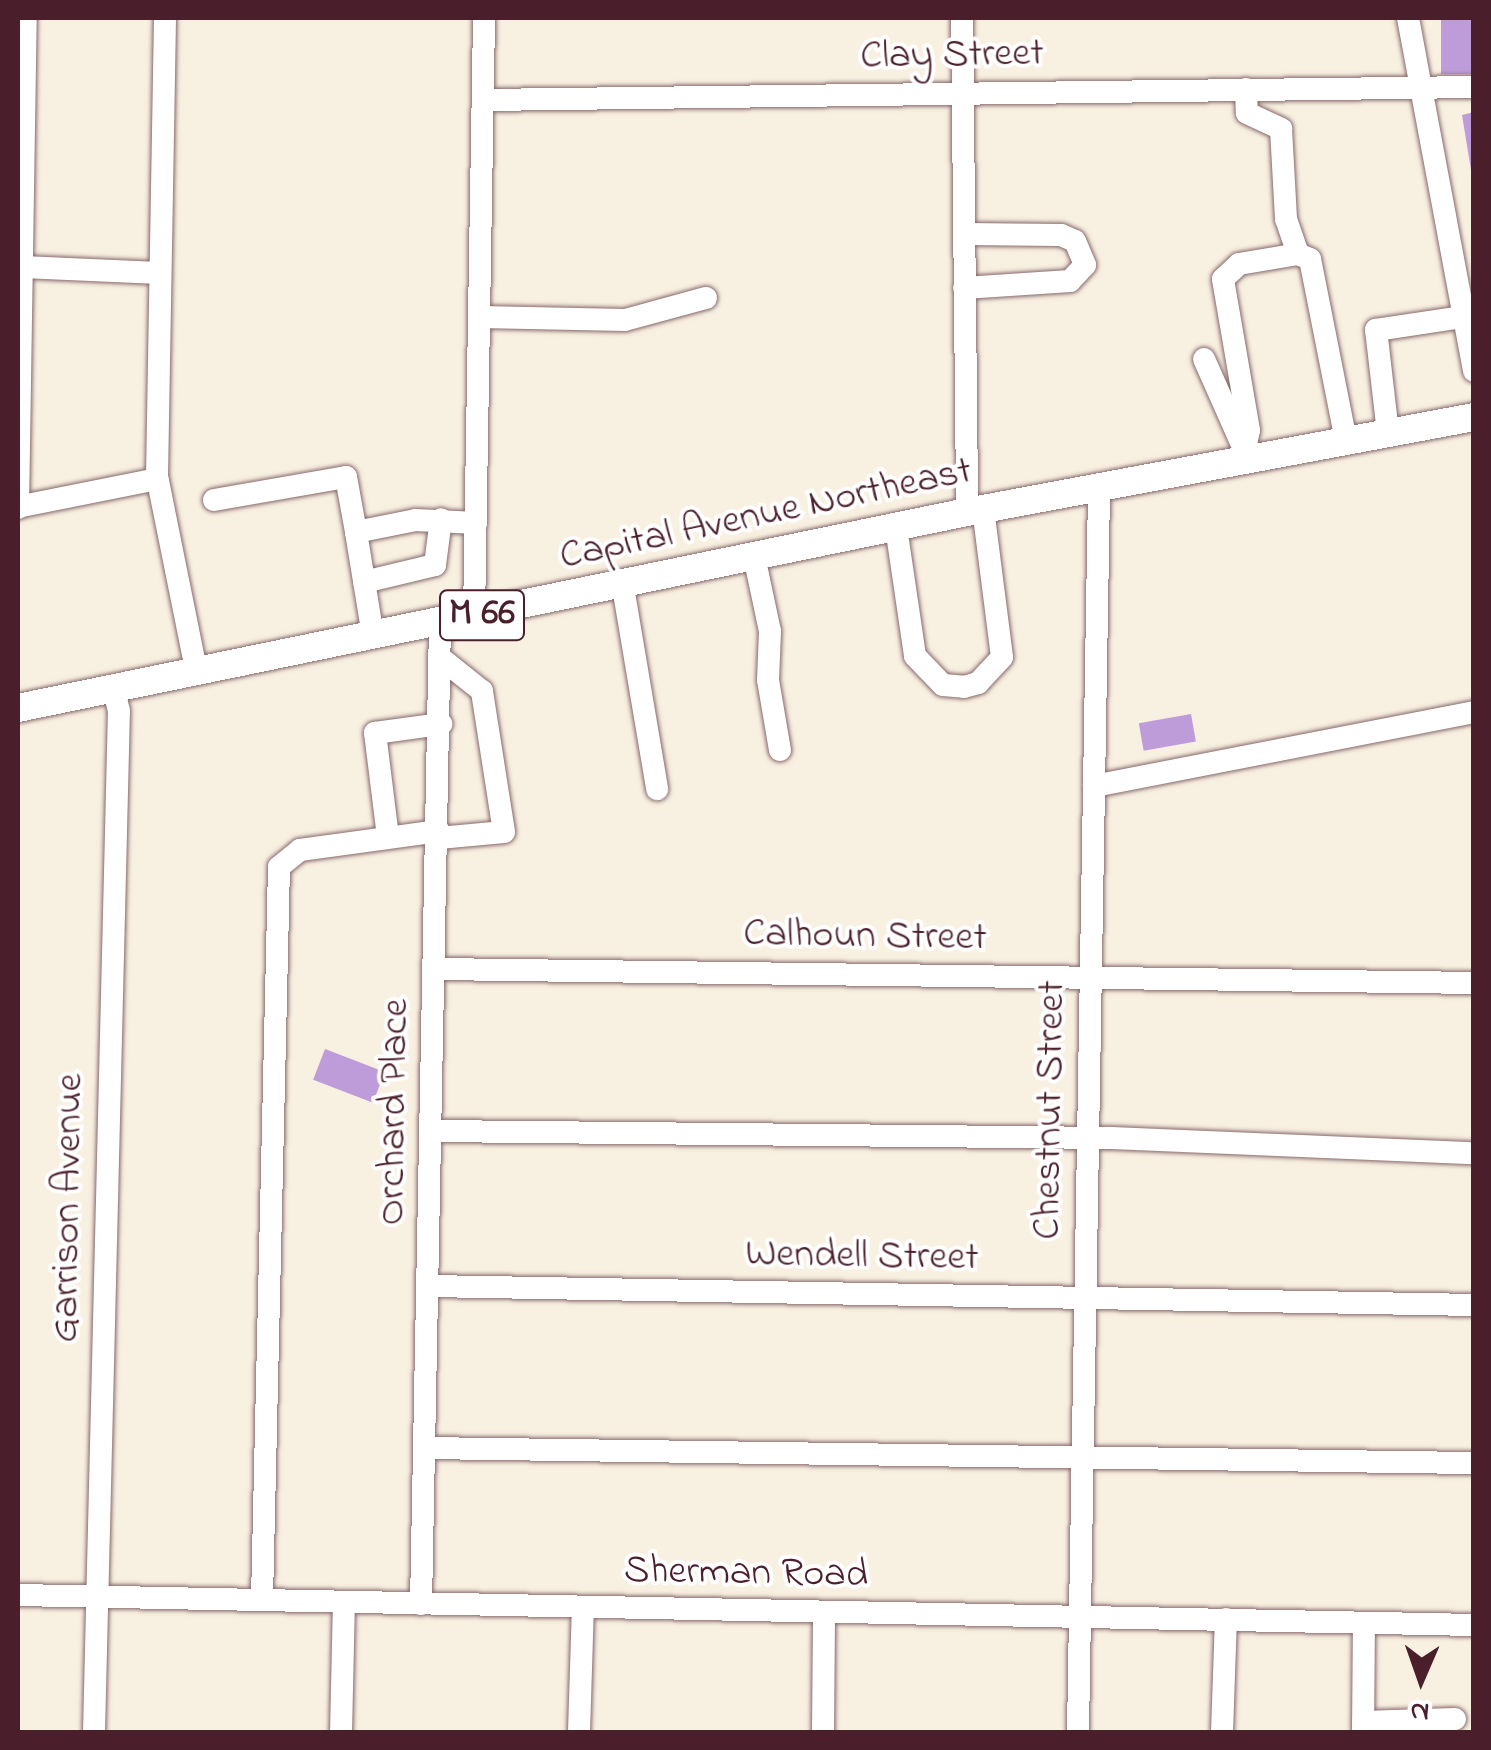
<!DOCTYPE html>
<html>
<head>
<meta charset="utf-8">
<style>
	body { margin:0 }
	#map { position:relative; width:1491px; height:1750px; overflow:hidden; background:#f8f0e1; font-family:"Indie Flower",sans-serif }
	div>[style] { position:absolute }
	[style*='--x'] { left:calc(var(--x)*1px); top:calc(var(--y)*1px); width:calc(var(--w)*1px); rotate:calc(var(--a)*1deg) }
	.building>* { inset:0; background:#bd9cd9; transform-origin:0 0 }
	.roads { filter:drop-shadow(0 0 2px #87686b) drop-shadow(0 0 2px #87686b) }
	.minor>* { height:22px; margin:-11px; padding:0 11px; transform-origin:11px; border-radius:11px; background:#fff }
	.major>* { height:28px; margin:-14px; padding:0 14px; transform-origin:14px; border-radius:14px; background:#fff }
	span { translate:-50% -50%; white-space:nowrap; text-align:center; line-height:1.15; -webkit-text-stroke:8px #fff; paint-order:stroke }
	.shield-label span { padding:2px 8px; background:#fff; border:2px solid; border-radius:8px; -webkit-text-stroke-width:0 }
	.shield-label { font-size:38px; color:#4a1f2b; font-weight:700 }
	.street-label { font-size:40px; color:#4a1f2b }
	.frame { position:absolute; inset:0; border:20px solid #4a1f2b; pointer-events:none }
	.north { position:absolute; left:1371px; top:1630px; width:100px; height:100px; -webkit-text-stroke:8px #fff; paint-order:stroke; rotate:182deg; font-size:28px; font-weight:700; line-height:40px; text-align:center; color:#4a1f2b }
	.north::after { content:''; display:block; margin:auto; width:35px; height:45px; background:#4a1f2b; clip-path:polygon(50% 0,100% 100%,50% 72%,0 100%) }
</style>
</head>
<body>
<div id="map">
	<div class="building">
		<i style="left:1441px;top:18px;width:33px;height:56px"></i>
		<i style="clip-path:polygon(1474px 112px,1474px 170px,1471px 170px,1462px 115px)"></i>
		<i style="left:1191px;top:714px;width:28px;height:53px;rotate:80deg"></i>
		<i style="left:325px;top:1049px;width:64px;height:33px;rotate:21deg"></i>
	</div>
	<div class="roads">
		<div class="minor">
			<i style="--x:165;--y:18;--w:458;--a:91"></i>
			<i style="--x:157;--y:476;--w:198;--a:78.6"></i>
			<i style="--x:962;--y:18;--w:494;--a:89.4"></i>
			<i style="--x:1408;--y:18;--w:359;--a:79.4"></i>
			<i style="--x:1246;--y:89;--w:24;--a:88"></i>
			<i style="--x:1247;--y:113;--w:38;--a:25"></i>
			<i style="--x:1281;--y:129;--w:90;--a:86.8"></i>
			<i style="--x:1286;--y:219;--w:37;--a:71"></i>
			<i style="--x:483;--y:100;--w:991;--a:-0.75"></i>
			<i style="--x:964;--y:234;--w:97;--a:0.6"></i>
			<i style="--x:1061;--y:235;--w:15;--a:23"></i>
			<i style="--x:1075;--y:241;--w:26;--a:67"></i>
			<i style="--x:1085;--y:265;--w:22;--a:133"></i>
			<i style="--x:1070;--y:281;--w:106;--a:176.2"></i>
			<i style="--x:22;--y:267;--w:138;--a:2.5"></i>
			<i style="--x:480;--y:317;--w:145;--a:1.2"></i>
			<i style="--x:625;--y:320;--w:84;--a:-15.2"></i>
			<i style="--x:1204;--y:359;--w:106;--a:66.1"></i>
			<i style="--x:1388;--y:433;--w:104;--a:-96.6"></i>
			<i style="--x:1376;--y:330;--w:88;--a:-8.5"></i>
			<i style="--x:1245;--y:449;--w:19;--a:-78"></i>
			<i style="--x:1249;--y:430;--w:153;--a:-99.8"></i>
			<i style="--x:1223;--y:279;--w:22;--a:-43"></i>
			<i style="--x:1239;--y:264;--w:60;--a:-9.6"></i>
			<i style="--x:1298;--y:254;--w:13;--a:23"></i>
			<i style="--x:1310;--y:259;--w:186;--a:78.8"></i>
			<i style="--x:214;--y:500;--w:134;--a:-9.9"></i>
			<i style="--x:346;--y:477;--w:56;--a:79.7"></i>
			<i style="--x:22;--y:506;--w:138;--a:-11.3"></i>
			<i style="--x:18;--y:508;--w:490;--a:-89.1"></i>
			<i style="--x:896;--y:527;--w:130;--a:81.6"></i>
			<i style="--x:915;--y:656;--w:40;--a:46"></i>
			<i style="--x:943;--y:685;--w:21;--a:5"></i>
			<i style="--x:964;--y:687;--w:15;--a:-16"></i>
			<i style="--x:978;--y:683;--w:35;--a:-47"></i>
			<i style="--x:1002;--y:657;--w:149;--a:-97.3"></i>
			<i style="--x:754;--y:556;--w:77;--a:78"></i>
			<i style="--x:770;--y:631;--w:49;--a:92.3"></i>
			<i style="--x:768;--y:680;--w:71;--a:80.3"></i>
			<i style="--x:364;--y:582;--w:73;--a:-13.5"></i>
			<i style="--x:435;--y:565;--w:46;--a:-82.6"></i>
			<i style="--x:623;--y:587;--w:205;--a:80.4"></i>
			<i style="--x:474;--y:616;--w:598;--a:-89.04"></i>
			<i style="--x:373;--y:636;--w:105;--a:-99.3"></i>
			<i style="--x:356;--y:532;--w:61;--a:-11.3"></i>
			<i style="--x:416;--y:520;--w:60;--a:2.9"></i>
			<i style="--x:1094;--y:786;--w:387;--a:-11"></i>
			<i style="--x:388;--y:837;--w:105;--a:-97.1"></i>
			<i style="--x:375;--y:733;--w:67;--a:-7.8"></i>
			<i style="--x:439;--y:838;--w:65;--a:-5.3"></i>
			<i style="--x:504;--y:832;--w:143;--a:-98.9"></i>
			<i style="--x:482;--y:691;--w:50;--a:-141.5"></i>
			<i style="--x:436;--y:969;--w:1038;--a:0.77"></i>
			<i style="--x:432;--y:1131;--w:679;--a:0.59"></i>
			<i style="--x:1111;--y:1138;--w:363;--a:2.4"></i>
			<i style="--x:429;--y:1286;--w:1045;--a:1.04"></i>
			<i style="--x:424;--y:1448;--w:1050;--a:0.82"></i>
			<i style="--x:18;--y:1595;--w:1456;--a:1.18"></i>
			<i style="--x:262;--y:1599;--w:732;--a:-88.67"></i>
			<i style="--x:279;--y:867;--w:27;--a:-39"></i>
			<i style="--x:300;--y:850;--w:140;--a:-7.8"></i>
			<i style="--x:421;--y:1604;--w:981;--a:-88.89"></i>
			<i style="--x:1363;--y:1722;--w:92;--a:-1.9"></i>
			<i style="--x:94;--y:1732;--w:1021;--a:-88.6"></i>
			<i style="--x:119;--y:711;--w:25;--a:-104"></i>
			<i style="--x:341;--y:1732;--w:130;--a:-88.7"></i>
			<i style="--x:579;--y:1732;--w:124;--a:-88.2"></i>
			<i style="--x:823;--y:1732;--w:119;--a:-89.5"></i>
			<i style="--x:1078;--y:1732;--w:1244;--a:-89.03"></i>
			<i style="--x:1222;--y:1732;--w:113;--a:-88"></i>
			<i style="--x:1363;--y:1732;--w:109;--a:-89.5"></i>
		</div>
		<div class="major">
			<i style="--x:18;--y:708;--w:969;--a:-11.67"></i>
			<i style="--x:967;--y:512;--w:516;--a:-10.61"></i>
		</div>
	</div>
	<div class="shield-label">
		<span style="left:482px;top:615px">M 66</span>
	</div>
	<div class="street-label">
		<span style="left:952px;top:56px;rotate:-1deg">Clay Street</span>
		<span style="left:766px;top:515px;rotate:-12deg">Capital Avenue Northeast</span>
		<span style="left:865px;top:937px;rotate:1deg">Calhoun Street</span>
		<span style="left:1051px;top:1110px;rotate:-89deg">Chestnut Street</span>
		<span style="left:395px;top:1112px;rotate:-89deg">Orchard Place</span>
		<span style="left:69px;top:1208px;rotate:-89deg">Garrison Avenue</span>
		<span style="left:862px;top:1257px;rotate:1deg">Wendell Street</span>
		<span style="left:746px;top:1574px;rotate:1deg">Sherman Road</span>
	</div>
	<div class="frame"></div>
	<div class="north">N</div>
</div>
</body>
</html>
